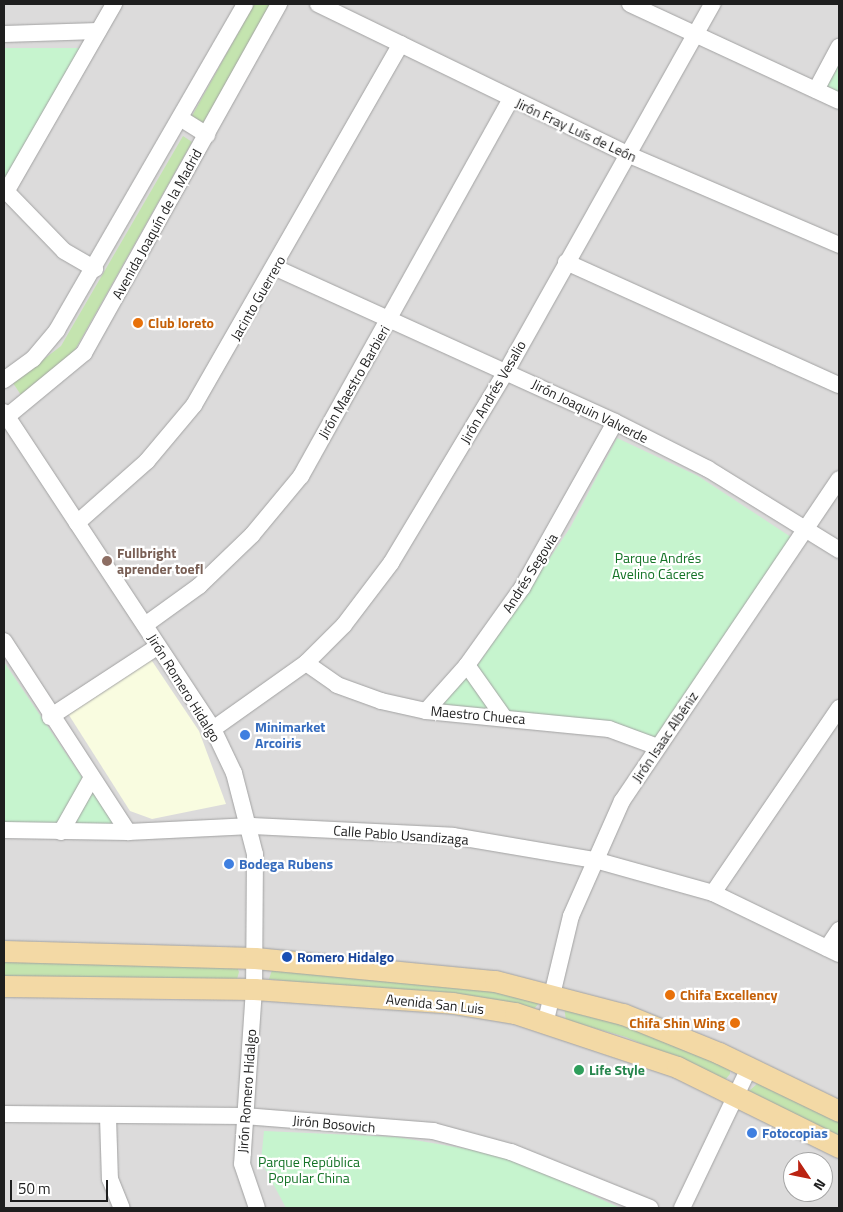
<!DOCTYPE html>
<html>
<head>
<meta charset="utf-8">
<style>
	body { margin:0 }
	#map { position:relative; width:843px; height:1212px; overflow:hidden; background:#eeece5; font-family:"Titillium Web",sans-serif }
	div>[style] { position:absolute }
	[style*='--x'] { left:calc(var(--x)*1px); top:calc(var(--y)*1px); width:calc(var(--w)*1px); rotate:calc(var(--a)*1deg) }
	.residential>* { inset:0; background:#dcdbdb }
	.education>* { inset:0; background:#f9fce0 }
	.grass>* { inset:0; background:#c4e4af }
	.park>* { inset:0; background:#c6f4ce }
	.roads { filter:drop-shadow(0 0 1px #a2a2a2) drop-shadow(0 0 1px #a2a2a2) }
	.minor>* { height:16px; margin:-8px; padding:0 8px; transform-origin:8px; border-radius:8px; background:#fff }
	.major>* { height:21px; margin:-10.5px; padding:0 10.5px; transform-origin:10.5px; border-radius:10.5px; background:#f3d9a5 }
	.dots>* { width:14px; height:14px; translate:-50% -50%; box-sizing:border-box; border:2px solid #fff; border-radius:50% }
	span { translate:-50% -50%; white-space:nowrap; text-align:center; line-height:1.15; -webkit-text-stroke:4.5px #fff; paint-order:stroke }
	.street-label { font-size:14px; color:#1e1e1e }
	.food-label { font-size:14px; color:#c56008; font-weight:700 }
	.left { translate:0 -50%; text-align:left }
	.right { translate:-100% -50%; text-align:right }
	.education-label { font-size:14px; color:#785e54; font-weight:700 }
	.park-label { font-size:14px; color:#157327 }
	.shop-label { font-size:14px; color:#366cbe; font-weight:700 }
	.transit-label { font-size:14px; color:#164399; font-weight:700 }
	.leisure-label { font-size:14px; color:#27864d; font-weight:700 }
	.frame { position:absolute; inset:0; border:5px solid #1e1e1e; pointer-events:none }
	.north { position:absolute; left:783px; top:1152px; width:50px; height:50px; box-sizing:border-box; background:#fff; border:1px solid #a5a5a5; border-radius:50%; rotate:124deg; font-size:14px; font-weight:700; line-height:20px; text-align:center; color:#1e1e1e }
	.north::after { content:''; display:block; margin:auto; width:18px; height:22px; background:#ba2312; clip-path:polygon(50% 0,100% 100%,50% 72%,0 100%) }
	.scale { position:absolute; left:10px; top:1180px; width:98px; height:22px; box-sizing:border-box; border:2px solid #1e1e1e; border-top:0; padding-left:6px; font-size:15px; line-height:18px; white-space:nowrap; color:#1e1e1e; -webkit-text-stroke:4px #fff; paint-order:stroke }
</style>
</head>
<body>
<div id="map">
	<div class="residential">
		<i style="clip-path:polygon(evenodd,4px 4px,839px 4px,839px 1208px,4px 1208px,4px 4px,793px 1162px,823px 1162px,823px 1192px,793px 1192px,793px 1162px)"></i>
	</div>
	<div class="education">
		<i style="clip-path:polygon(150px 658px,199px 731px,226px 804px,152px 819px,130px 811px,67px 712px)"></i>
	</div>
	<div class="grass">
		<i style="clip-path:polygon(254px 4px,272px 4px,203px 123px,192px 116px)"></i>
		<i style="clip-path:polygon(183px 136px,192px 142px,71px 357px,21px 395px,13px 383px,61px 346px)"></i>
		<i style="clip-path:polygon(4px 960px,237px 967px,239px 972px,237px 979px,4px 978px)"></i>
		<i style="clip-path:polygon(273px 967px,496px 987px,539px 1003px,533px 1010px,269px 979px)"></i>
		<i style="clip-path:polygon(571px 1004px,730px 1068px,730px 1074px,725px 1080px,626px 1037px,566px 1020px,564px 1007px)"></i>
		<i style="clip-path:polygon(758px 1083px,839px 1120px,839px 1137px,749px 1091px)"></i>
	</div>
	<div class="park">
		<i style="clip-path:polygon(4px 48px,80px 48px,4px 184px)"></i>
		<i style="clip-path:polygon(839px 61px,839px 93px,825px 86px)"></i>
		<i style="clip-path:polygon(617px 438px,698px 476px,794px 539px,656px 741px,505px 712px,475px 669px,570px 528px)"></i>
		<i style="clip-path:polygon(4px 662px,84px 780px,58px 827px,4px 825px)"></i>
		<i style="clip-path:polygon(468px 675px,496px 713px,436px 712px)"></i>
		<i style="clip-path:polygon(89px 787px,119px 825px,67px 827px)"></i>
		<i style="clip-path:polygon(264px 1131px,397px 1137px,508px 1156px,620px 1208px,286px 1208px,261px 1161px)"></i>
	</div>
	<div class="roads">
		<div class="minor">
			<i style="--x:318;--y:4;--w:343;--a:25.9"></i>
			<i style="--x:627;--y:154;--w:231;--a:23.2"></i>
			<i style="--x:630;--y:4;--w:230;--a:24.9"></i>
			<i style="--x:4;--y:34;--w:94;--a:-1.8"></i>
			<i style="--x:816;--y:90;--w:49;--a:-61.9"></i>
			<i style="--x:180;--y:118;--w:32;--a:32"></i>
			<i style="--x:4;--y:189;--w:86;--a:45.9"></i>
			<i style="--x:64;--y:251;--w:36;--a:30"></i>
			<i style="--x:6;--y:192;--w:217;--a:-60.1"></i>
			<i style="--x:566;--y:262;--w:299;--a:24.3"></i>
			<i style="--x:276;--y:268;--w:372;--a:24.4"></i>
			<i style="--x:615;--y:422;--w:104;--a:26.8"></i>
			<i style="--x:708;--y:469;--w:154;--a:31.7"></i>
			<i style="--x:4;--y:380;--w:36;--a:-36"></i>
			<i style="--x:33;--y:359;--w:38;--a:-50"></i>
			<i style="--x:57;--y:330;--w:376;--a:-60"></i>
			<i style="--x:4;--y:412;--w:380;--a:56.6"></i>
			<i style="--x:213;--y:729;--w:49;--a:64.5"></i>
			<i style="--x:234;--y:773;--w:84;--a:75.5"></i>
			<i style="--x:255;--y:854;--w:135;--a:90.4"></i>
			<i style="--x:254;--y:989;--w:175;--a:93.9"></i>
			<i style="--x:242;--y:1164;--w:46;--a:71.2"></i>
			<i style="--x:4;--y:419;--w:104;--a:-39.5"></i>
			<i style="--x:84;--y:353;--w:400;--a:-60.8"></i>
			<i style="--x:77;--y:523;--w:94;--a:-41.5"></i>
			<i style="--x:147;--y:461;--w:73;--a:-50"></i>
			<i style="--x:194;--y:405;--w:416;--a:-60.2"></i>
			<i style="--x:145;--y:625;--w:67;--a:-35.8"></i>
			<i style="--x:199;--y:586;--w:74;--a:-43.9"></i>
			<i style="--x:252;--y:535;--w:77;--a:-50.3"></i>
			<i style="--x:301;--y:476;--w:432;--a:-60.9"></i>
			<i style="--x:4;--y:641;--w:228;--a:57"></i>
			<i style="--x:306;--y:663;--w:38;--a:35"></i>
			<i style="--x:337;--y:685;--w:47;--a:20"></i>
			<i style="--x:381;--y:701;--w:46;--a:12.5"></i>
			<i style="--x:426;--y:711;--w:184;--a:5.6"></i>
			<i style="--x:609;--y:729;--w:52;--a:20.2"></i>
			<i style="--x:467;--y:665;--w:62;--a:54.8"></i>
			<i style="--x:426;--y:711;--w:62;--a:-48.3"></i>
			<i style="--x:467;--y:665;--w:95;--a:-54.5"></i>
			<i style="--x:522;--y:588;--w:190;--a:-60.7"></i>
			<i style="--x:50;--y:717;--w:128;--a:-33.2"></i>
			<i style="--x:213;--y:729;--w:114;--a:-35.4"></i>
			<i style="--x:306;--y:663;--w:54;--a:-45"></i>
			<i style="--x:344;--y:625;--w:78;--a:-52.8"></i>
			<i style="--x:391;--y:563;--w:225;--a:-59"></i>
			<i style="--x:507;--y:370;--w:420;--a:-60.7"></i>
			<i style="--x:4;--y:830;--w:124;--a:0.9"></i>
			<i style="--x:128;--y:832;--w:124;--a:-2.8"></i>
			<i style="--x:252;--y:826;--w:201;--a:2.8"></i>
			<i style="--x:453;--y:836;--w:144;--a:9.6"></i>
			<i style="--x:595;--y:860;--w:123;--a:15.6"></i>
			<i style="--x:713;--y:893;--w:140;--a:25.8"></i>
			<i style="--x:61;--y:832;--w:61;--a:-60.5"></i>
			<i style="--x:713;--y:893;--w:224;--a:-55.7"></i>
			<i style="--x:827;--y:948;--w:22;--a:-56"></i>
			<i style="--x:546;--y:1020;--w:107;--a:-76.5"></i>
			<i style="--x:571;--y:916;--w:126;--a:-66.1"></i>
			<i style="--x:622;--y:801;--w:388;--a:-56"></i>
			<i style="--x:4;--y:1114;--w:240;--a:0.5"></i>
			<i style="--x:244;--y:1116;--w:190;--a:4.5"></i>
			<i style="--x:433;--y:1131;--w:81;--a:15.1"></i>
			<i style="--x:511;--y:1152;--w:150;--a:21.9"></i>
			<i style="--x:108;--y:1117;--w:62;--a:88.2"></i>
			<i style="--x:110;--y:1179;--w:31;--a:68"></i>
			<i style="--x:682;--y:1208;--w:155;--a:-64.4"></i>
		</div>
		<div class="major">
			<i style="--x:4;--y:951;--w:251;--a:1.6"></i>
			<i style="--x:255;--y:958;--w:241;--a:5.5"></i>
			<i style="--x:495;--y:981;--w:132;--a:14.5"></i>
			<i style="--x:623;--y:1014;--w:104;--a:22.1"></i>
			<i style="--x:719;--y:1053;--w:133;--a:25.8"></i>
			<i style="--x:4;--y:986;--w:250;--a:0.7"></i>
			<i style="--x:254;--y:989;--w:199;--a:4"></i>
			<i style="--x:453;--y:1003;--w:63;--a:9.2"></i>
			<i style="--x:515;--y:1013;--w:171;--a:18.4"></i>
			<i style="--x:677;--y:1067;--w:181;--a:26.3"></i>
		</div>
	</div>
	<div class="dots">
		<i style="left:138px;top:323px;background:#e8710a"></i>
		<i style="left:107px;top:561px;background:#8d6e63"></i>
		<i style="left:245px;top:735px;background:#3f7fe0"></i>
		<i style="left:229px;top:864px;background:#3f7fe0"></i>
		<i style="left:287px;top:957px;background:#1a4fb4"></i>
		<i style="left:670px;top:995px;background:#e8710a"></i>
		<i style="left:735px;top:1023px;background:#e8710a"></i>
		<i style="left:579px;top:1070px;background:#2e9e5b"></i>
		<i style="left:752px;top:1133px;background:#3f7fe0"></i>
	</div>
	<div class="street-label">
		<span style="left:576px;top:130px;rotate:25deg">Jirón Fray Luís de León</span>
		<span style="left:157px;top:224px;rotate:-61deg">Avenida Joaquín de la Madrid</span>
		<span style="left:258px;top:298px;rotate:-60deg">Jacinto Guerrero</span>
		<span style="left:354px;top:382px;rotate:-60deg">Jirón Maestro Barbieri</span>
		<span style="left:493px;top:392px;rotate:-60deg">Jirón Andrés Vesalio</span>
		<span style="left:590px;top:411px;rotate:26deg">Jirón Joaquin Valverde</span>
		<span style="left:530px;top:573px;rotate:-58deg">Andrés Segovia</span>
		<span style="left:184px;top:688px;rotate:58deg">Jirón Romero Hidalgo</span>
		<span style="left:478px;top:715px;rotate:5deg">Maestro Chueca</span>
		<span style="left:665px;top:737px;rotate:-56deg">Jirón Isaac Albéniz</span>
		<span style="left:401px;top:835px;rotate:4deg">Calle Pablo Usandizaga</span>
		<span style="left:435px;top:1004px;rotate:6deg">Avenida San Luis</span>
		<span style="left:247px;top:1091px;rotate:-86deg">Jirón Romero Hidalgo</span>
		<span style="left:334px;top:1124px;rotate:5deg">Jirón Bosovich</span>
	</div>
	<div class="food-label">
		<span class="left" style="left:148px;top:323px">Club loreto</span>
		<span class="left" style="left:680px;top:995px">Chifa Excellency</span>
		<span class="right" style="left:725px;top:1023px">Chifa Shin Wing</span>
	</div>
	<div class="education-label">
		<span class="left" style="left:117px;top:561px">Fullbright<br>aprender toefl</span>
	</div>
	<div class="park-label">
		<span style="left:658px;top:566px">Parque Andrés<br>Avelino Cáceres</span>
		<span style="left:309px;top:1170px">Parque República<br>Popular China</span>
	</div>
	<div class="shop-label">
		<span class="left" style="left:255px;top:735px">Minimarket<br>Arcoiris</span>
		<span class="left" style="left:239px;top:864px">Bodega Rubens</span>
		<span class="left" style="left:762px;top:1133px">Fotocopias</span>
	</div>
	<div class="transit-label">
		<span class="left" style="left:297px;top:957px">Romero Hidalgo</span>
	</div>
	<div class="leisure-label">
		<span class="left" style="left:589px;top:1070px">Life Style</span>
	</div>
	<div class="frame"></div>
	<div class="north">N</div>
	<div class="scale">50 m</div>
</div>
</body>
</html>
